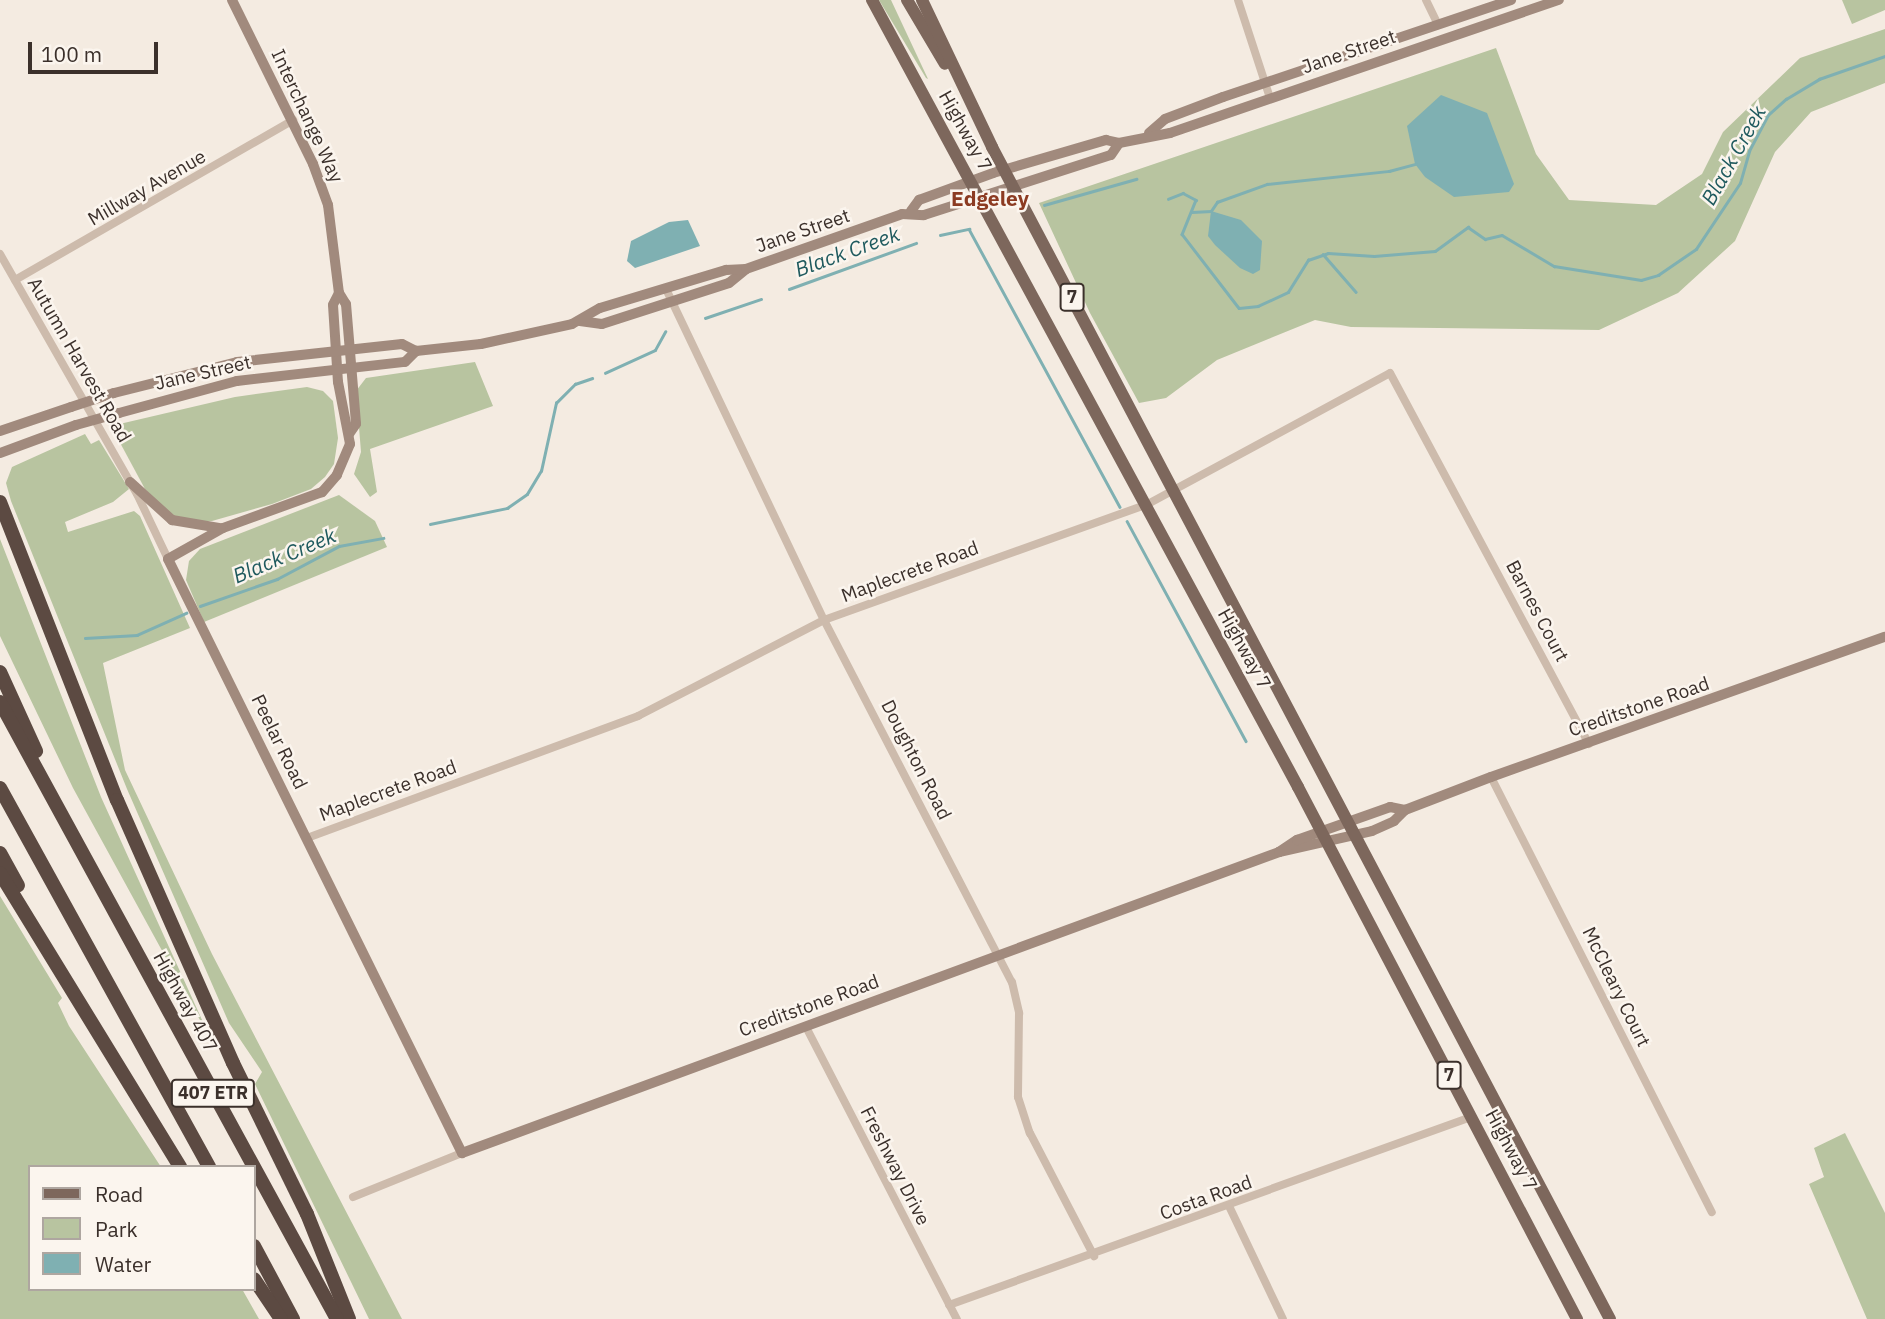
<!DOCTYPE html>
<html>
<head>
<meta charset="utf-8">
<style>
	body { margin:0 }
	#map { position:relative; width:1885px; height:1319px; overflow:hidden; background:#f4ebe1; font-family:"IBM Plex Sans",sans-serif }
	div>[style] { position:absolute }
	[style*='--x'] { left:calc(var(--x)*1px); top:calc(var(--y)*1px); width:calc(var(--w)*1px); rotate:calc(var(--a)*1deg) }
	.green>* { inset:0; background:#b8c4a0 }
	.water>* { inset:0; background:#7fb0b2 }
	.stream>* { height:2.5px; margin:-1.25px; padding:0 1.25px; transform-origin:1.25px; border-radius:1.25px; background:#7fb0b2 }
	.street>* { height:8px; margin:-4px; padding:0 4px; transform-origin:4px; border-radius:4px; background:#cdbbac }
	.secondary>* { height:10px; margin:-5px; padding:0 5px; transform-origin:5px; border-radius:5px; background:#a18a7d }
	.primary>* { height:12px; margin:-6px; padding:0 6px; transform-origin:6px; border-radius:6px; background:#7d675c }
	.highway>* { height:14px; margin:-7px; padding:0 7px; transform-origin:7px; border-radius:7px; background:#5c4a42 }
	.secondary-bridge>* { height:10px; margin:-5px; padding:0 5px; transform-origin:5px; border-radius:5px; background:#a18a7d }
	span { translate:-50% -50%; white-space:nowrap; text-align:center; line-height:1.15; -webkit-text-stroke:5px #fbf5ee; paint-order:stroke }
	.shield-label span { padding:2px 5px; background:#fbf5ee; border:2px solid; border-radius:5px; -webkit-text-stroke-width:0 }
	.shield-label { font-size:18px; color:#3b302b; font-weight:700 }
	.street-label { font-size:19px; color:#3b302b }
	.water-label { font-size:21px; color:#1f5a5e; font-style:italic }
	.neighbourhood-label { font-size:21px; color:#8c3b22; font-weight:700 }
	.legend { position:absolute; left:28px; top:1165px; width:228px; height:126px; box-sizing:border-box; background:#fbf5ee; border:2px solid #aea6a0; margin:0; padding:9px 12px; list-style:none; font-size:21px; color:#3b302b }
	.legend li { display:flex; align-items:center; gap:14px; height:35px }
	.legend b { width:35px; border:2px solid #aea6a0 }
	.scale { position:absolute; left:28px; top:42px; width:130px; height:32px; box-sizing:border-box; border:4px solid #3b302b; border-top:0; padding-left:9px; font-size:21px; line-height:24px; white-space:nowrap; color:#3b302b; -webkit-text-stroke:5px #fbf5ee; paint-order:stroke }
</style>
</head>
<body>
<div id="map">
	<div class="green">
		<i style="clip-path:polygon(879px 0,891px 0,928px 79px,926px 78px)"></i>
		<i style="clip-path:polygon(1842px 0,1885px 0,1885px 10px,1852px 24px)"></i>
		<i style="clip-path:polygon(1885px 29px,1885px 83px,1811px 112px,1775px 152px,1735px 241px,1678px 293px,1599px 330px,1351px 327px,1315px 320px,1217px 360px,1166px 398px,1139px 403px,1090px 313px,1039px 203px,1496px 48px,1536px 154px,1569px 200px,1656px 205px,1702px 174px,1723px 132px,1800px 58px)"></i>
		<i style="clip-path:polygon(475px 362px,493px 406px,370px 449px,377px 492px,370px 497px,354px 474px,361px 452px,356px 391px,366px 378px)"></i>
		<i style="clip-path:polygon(307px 387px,323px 391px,333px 401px,338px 438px,334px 464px,325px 477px,311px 489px,272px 504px,212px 521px,187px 522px,168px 513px,145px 489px,111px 426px,235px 397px)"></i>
		<i style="clip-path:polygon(85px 434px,91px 444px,99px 440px,129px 489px,113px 502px,65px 522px,68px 532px,134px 511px,140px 516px,190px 628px,103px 663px,125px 770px,212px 954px,402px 1319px,369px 1319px,255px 1084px,262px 1072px,229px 1023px,127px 789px,11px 501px,6px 483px,12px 467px)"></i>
		<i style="clip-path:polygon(339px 495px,375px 521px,387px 547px,204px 622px,186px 580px,189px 561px,200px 549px)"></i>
		<i style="clip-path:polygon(0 539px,101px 797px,212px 1042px,73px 788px,0 636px)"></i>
		<i style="clip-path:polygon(0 896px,62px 998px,58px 1003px,69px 1026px,161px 1167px,30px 1167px,30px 1289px,242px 1289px,259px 1319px,0 1319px)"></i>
		<i style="clip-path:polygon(1845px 1133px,1885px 1213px,1885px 1319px,1867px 1319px,1809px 1184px,1824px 1177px,1814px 1148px)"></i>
	</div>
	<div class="water">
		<i style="clip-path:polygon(1441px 95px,1487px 113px,1514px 184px,1509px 192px,1454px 197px,1425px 177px,1415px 164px,1407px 126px)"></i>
		<i style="clip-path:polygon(1211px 211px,1241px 220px,1262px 241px,1260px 270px,1253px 274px,1240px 268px,1215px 245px,1208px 236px)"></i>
		<i style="clip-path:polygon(688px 220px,700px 246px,635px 268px,627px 261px,631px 241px,669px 222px)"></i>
	</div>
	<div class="stream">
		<i style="--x:1168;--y:199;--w:16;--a:-22"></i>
		<i style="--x:1183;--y:193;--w:15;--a:28"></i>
		<i style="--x:1196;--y:200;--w:37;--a:112"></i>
		<i style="--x:1182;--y:234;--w:93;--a:52.4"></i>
		<i style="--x:1239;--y:308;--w:19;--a:-6"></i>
		<i style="--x:1258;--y:306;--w:33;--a:-25"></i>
		<i style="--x:1288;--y:292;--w:38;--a:-58"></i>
		<i style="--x:1308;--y:260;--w:21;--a:-19"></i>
		<i style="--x:1328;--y:253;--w:46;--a:3.7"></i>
		<i style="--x:1374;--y:256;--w:61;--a:-4.7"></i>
		<i style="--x:1435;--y:251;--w:41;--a:-36"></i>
		<i style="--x:1468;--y:227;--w:21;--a:35"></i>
		<i style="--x:1485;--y:239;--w:17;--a:-13"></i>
		<i style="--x:1502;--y:235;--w:61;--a:30.8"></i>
		<i style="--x:1554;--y:266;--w:88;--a:9.1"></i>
		<i style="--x:1641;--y:280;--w:18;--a:-16"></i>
		<i style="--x:1658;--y:275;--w:46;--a:-34.4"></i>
		<i style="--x:1696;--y:249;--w:79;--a:-56.3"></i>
		<i style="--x:1740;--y:183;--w:33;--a:-74"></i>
		<i style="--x:1749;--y:151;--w:41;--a:-62.2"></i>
		<i style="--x:1768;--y:115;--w:24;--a:-42"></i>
		<i style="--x:1786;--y:99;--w:39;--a:-31"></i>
		<i style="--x:1819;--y:79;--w:70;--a:-19.2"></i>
		<i style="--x:1044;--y:205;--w:96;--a:-15.8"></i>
		<i style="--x:1192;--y:212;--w:19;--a:-3"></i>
		<i style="--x:1211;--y:211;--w:11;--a:-56"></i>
		<i style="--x:1217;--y:202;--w:53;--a:-19.8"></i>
		<i style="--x:1267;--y:184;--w:123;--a:-6.1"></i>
		<i style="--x:1389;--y:171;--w:27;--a:-15"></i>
		<i style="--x:940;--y:235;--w:30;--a:-12"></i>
		<i style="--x:969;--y:229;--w:316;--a:61.5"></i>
		<i style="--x:1323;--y:254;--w:50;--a:49"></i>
		<i style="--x:789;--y:289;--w:135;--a:-19.9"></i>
		<i style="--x:705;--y:318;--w:59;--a:-18.7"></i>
		<i style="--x:605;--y:373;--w:55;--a:-24.7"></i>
		<i style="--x:655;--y:350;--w:21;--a:-61"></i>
		<i style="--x:1127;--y:521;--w:250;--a:61.6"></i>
		<i style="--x:430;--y:524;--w:79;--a:-11.7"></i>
		<i style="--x:507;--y:508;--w:24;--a:-35"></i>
		<i style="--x:527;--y:494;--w:27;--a:-59"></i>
		<i style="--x:541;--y:471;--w:70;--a:-77.6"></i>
		<i style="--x:556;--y:403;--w:27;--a:-45"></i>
		<i style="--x:575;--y:384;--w:18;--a:-19"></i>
		<i style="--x:200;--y:606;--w:82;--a:-19.3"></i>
		<i style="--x:277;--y:579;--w:70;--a:-28"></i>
		<i style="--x:339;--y:546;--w:45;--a:-10.3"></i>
		<i style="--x:85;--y:638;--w:52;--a:-3.3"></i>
		<i style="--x:137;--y:635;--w:54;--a:-24.2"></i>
	</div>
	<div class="street">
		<i style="--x:1238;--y:0;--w:103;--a:71.9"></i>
		<i style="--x:1426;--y:0;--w:28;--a:64"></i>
		<i style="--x:0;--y:254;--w:276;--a:60.3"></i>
		<i style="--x:137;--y:494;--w:72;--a:64.5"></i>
		<i style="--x:15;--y:280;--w:321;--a:-29.9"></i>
		<i style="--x:666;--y:289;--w:367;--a:64.5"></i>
		<i style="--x:824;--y:620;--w:408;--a:62.6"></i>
		<i style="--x:1012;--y:982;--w:32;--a:77"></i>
		<i style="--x:1019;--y:1013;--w:84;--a:90.7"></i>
		<i style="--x:1018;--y:1097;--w:38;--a:72"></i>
		<i style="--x:1030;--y:1133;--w:139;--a:62.5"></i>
		<i style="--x:1491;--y:777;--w:488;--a:63.1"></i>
		<i style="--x:307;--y:838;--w:353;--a:-20.2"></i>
		<i style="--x:638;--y:716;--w:209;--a:-27.3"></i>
		<i style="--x:824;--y:620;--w:342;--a:-19.7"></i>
		<i style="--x:1146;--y:505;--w:277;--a:-28.4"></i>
		<i style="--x:1390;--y:373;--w:421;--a:61.8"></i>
		<i style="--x:806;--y:1027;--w:329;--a:62.7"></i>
		<i style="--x:353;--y:1197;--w:118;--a:-22"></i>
		<i style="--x:1229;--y:1206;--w:125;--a:64.5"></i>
		<i style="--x:949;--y:1305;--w:555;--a:-19.81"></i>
	</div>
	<div class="secondary">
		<i style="--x:232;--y:0;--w:183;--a:63.7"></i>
		<i style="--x:313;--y:164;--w:44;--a:69.9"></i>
		<i style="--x:328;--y:205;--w:89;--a:82.9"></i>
		<i style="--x:339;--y:293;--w:13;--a:58"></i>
		<i style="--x:346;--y:304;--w:120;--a:85.2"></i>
		<i style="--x:356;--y:424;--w:12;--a:125"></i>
		<i style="--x:1149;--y:133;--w:21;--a:-41"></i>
		<i style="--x:1165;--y:119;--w:62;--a:-20.8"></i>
		<i style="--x:1223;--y:97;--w:304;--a:-18.6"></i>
		<i style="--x:911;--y:211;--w:14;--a:-54"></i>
		<i style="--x:919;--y:200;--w:79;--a:-20"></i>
		<i style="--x:993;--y:173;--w:118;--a:-16.3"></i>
		<i style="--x:1106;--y:140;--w:13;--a:13"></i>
		<i style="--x:1119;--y:143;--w:52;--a:-11.1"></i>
		<i style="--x:1170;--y:133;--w:411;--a:-18.9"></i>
		<i style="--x:339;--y:293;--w:13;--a:117"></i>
		<i style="--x:333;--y:305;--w:77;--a:86.3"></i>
		<i style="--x:338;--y:382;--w:63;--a:79"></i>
		<i style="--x:350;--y:444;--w:34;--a:113"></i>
		<i style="--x:337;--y:475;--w:23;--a:131"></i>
		<i style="--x:322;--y:492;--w:105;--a:160"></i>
		<i style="--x:223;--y:528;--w:63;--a:150.6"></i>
		<i style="--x:168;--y:559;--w:663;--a:63.67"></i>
		<i style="--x:462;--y:1153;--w:871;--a:-20.22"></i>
		<i style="--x:1279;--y:852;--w:95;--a:-12.7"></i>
		<i style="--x:1372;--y:831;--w:24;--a:-24"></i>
		<i style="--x:1394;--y:821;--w:16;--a:-45"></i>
		<i style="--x:1405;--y:810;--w:92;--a:-21"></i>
		<i style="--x:1491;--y:777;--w:418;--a:-19.6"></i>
		<i style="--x:580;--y:321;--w:22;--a:8"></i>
		<i style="--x:602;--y:324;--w:133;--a:-17.9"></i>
		<i style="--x:729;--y:283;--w:22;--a:-39"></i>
		<i style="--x:114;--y:393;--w:127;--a:-14.1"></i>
		<i style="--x:237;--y:362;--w:166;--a:-6.2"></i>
		<i style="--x:402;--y:344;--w:16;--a:27"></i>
		<i style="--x:416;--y:351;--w:65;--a:-6.1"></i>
		<i style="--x:481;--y:344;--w:93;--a:-12.4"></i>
		<i style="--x:572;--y:324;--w:32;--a:-30"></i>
		<i style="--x:600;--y:308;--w:132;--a:-16.8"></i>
		<i style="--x:726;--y:270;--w:20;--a:-3"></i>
		<i style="--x:746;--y:269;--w:165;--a:-19.4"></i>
		<i style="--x:902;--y:214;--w:22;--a:3"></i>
		<i style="--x:924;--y:215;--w:196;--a:-17.8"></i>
		<i style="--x:1111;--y:155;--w:14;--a:-56"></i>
		<i style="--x:119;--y:413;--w:122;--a:-15.2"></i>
		<i style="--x:237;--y:381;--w:169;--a:-6.5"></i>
		<i style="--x:405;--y:362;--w:16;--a:-45"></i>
		<i style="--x:0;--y:431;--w:75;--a:-18.7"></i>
		<i style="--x:0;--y:453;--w:81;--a:-20.2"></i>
		<i style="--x:130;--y:482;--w:57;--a:42.1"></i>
		<i style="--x:172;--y:520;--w:49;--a:9.5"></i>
		<i style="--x:1279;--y:852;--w:22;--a:-34"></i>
		<i style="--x:1297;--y:840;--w:99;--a:-19.5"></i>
		<i style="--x:1390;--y:807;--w:15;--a:11"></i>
	</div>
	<div class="primary">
		<i style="--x:872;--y:0;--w:895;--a:61.57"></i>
		<i style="--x:1298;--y:787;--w:601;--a:62.33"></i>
		<i style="--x:907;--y:0;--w:74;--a:59.3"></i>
		<i style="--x:922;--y:0;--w:163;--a:64.5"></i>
		<i style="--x:992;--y:147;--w:1325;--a:62.2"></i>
	</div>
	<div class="highway">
		<i style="--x:0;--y:502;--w:320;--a:68.6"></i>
		<i style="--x:117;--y:800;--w:287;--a:66.2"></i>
		<i style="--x:233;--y:1063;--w:168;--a:63.9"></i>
		<i style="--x:307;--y:1214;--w:113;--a:68.2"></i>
		<i style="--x:0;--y:672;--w:87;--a:65.5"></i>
		<i style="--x:0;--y:702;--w:703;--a:61.36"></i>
		<i style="--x:0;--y:788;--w:433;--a:61.1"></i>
		<i style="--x:0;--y:853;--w:37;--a:61"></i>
		<i style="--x:0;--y:873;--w:345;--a:58.5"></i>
		<i style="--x:254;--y:1246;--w:83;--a:61.9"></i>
		<i style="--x:254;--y:1279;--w:48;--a:56"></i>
	</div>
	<div class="secondary-bridge">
		<i style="--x:71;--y:407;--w:45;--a:-18"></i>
		<i style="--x:76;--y:425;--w:45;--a:-15.6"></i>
	</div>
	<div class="shield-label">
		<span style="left:1072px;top:297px">7</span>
		<span style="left:1449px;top:1075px">7</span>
		<span style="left:213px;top:1093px">407 ETR</span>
	</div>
	<div class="street-label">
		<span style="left:1349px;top:52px;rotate:-19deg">Jane Street</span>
		<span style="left:307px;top:116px;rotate:65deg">Interchange Way</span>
		<span style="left:965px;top:131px;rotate:61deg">Highway 7</span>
		<span style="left:147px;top:188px;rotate:-30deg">Millway Avenue</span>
		<span style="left:803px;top:231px;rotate:-19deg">Jane Street</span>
		<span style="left:79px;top:360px;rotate:60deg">Autumn Harvest Road</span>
		<span style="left:203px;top:373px;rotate:-13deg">Jane Street</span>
		<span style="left:910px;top:572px;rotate:-20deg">Maplecrete Road</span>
		<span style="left:1537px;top:611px;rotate:62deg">Barnes Court</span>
		<span style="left:1244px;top:649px;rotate:61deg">Highway 7</span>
		<span style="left:1639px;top:707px;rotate:-19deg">Creditstone Road</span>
		<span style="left:279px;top:742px;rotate:64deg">Peelar Road</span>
		<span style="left:916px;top:760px;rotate:63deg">Doughton Road</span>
		<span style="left:388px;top:791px;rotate:-20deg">Maplecrete Road</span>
		<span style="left:1616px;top:987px;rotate:64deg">McCleary Court</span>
		<span style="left:185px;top:1002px;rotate:61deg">Highway 407</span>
		<span style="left:809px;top:1006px;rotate:-20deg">Creditstone Road</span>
		<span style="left:1511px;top:1150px;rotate:62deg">Highway 7</span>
		<span style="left:895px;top:1166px;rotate:63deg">Freshway Drive</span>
		<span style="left:1206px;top:1198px;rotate:-20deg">Costa Road</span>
	</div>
	<div class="water-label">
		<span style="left:1733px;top:155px;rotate:-61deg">Black Creek</span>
		<span style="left:847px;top:251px;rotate:-20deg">Black Creek</span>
		<span style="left:284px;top:555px;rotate:-23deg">Black Creek</span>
	</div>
	<div class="neighbourhood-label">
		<span style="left:990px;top:198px">Edgeley</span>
	</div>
	<ul class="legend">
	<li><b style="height:9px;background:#7d675c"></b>Road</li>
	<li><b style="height:19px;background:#b8c4a0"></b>Park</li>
	<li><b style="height:19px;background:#7fb0b2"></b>Water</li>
	</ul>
	<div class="scale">100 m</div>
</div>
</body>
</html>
